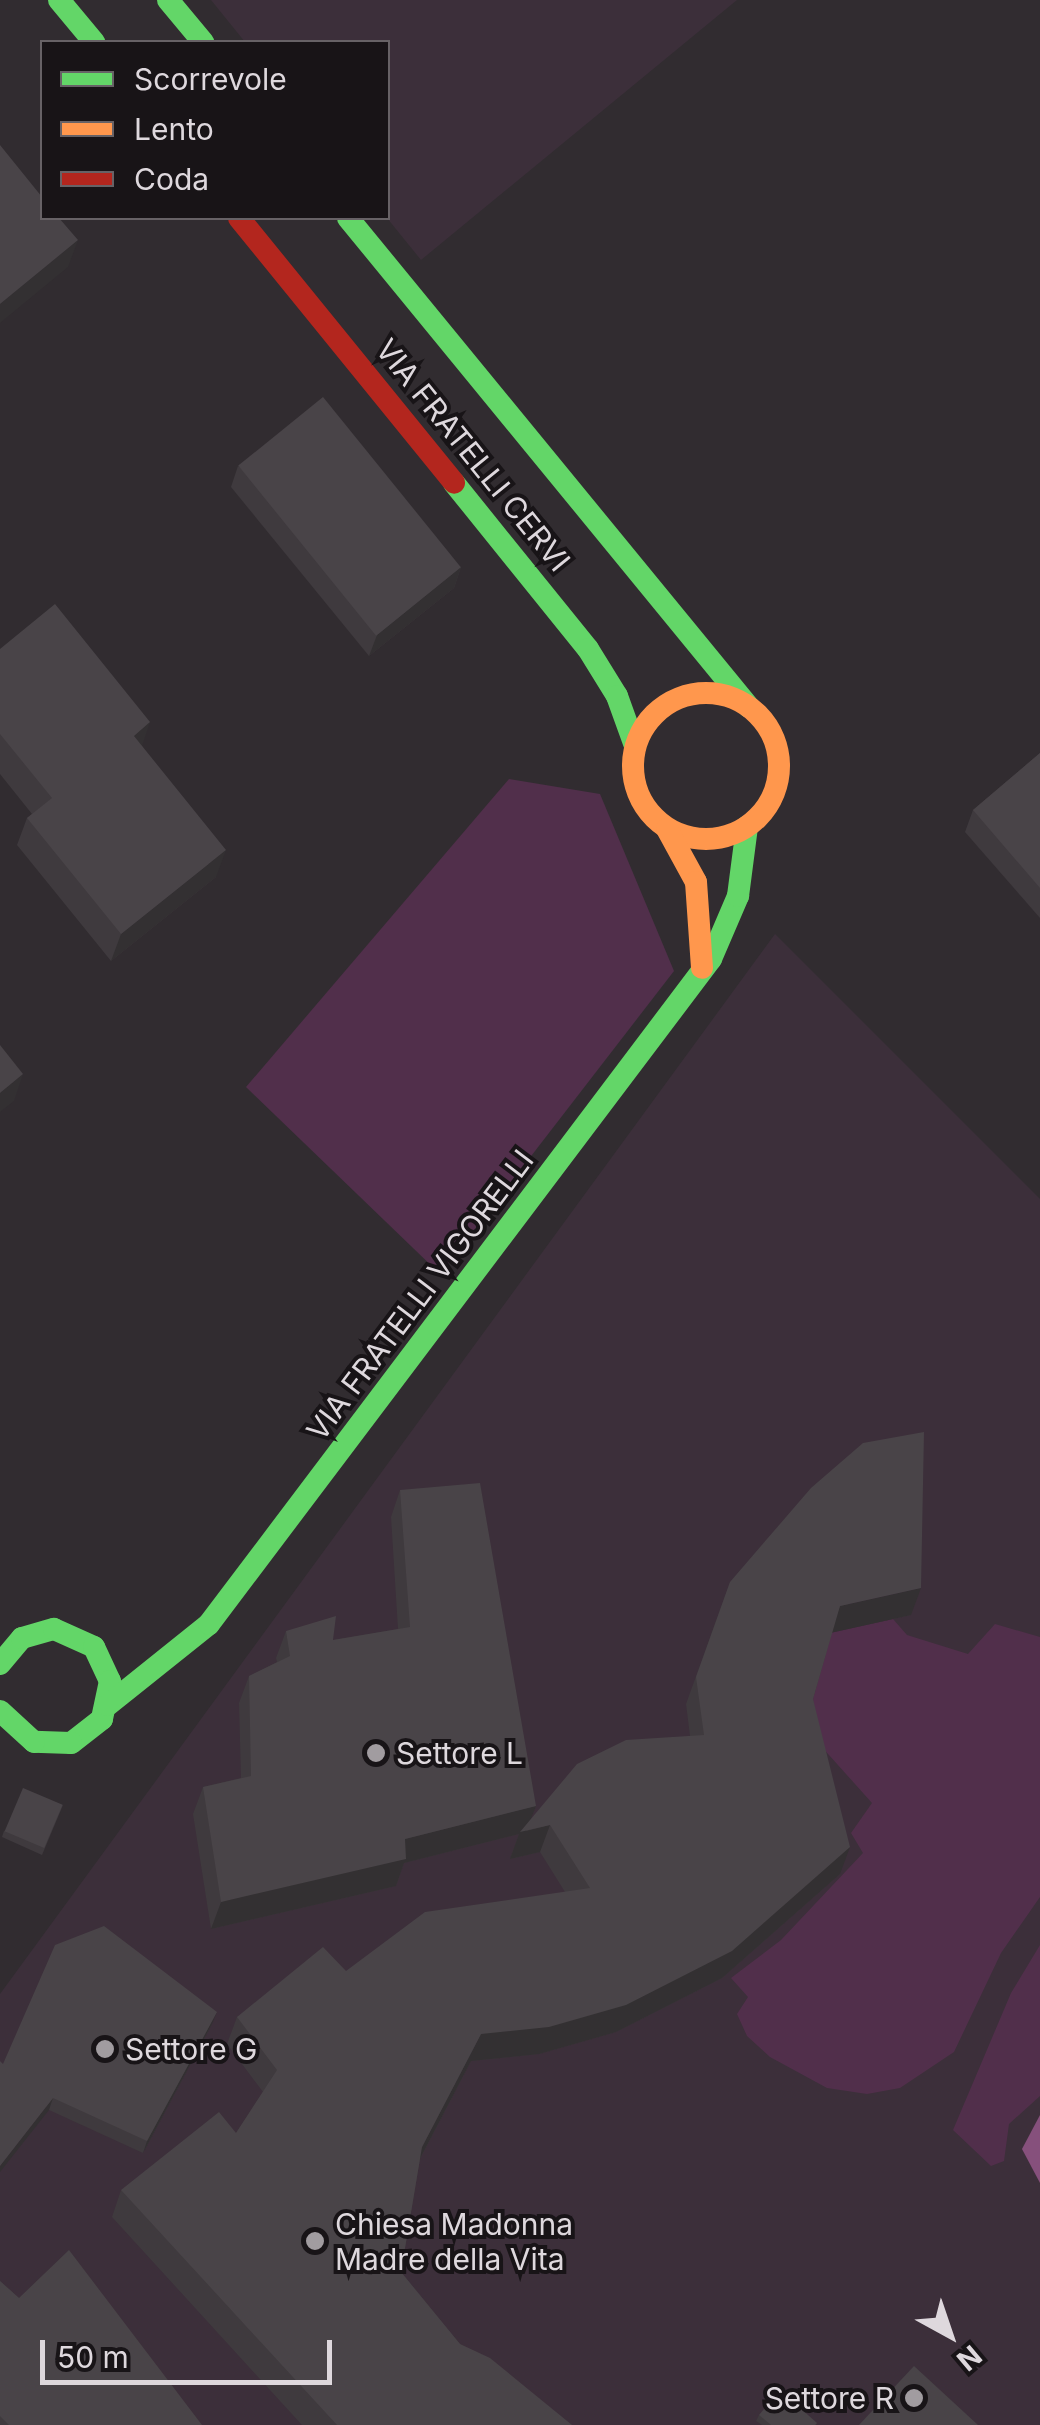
<!DOCTYPE html>
<html>
<head>
<meta charset="utf-8">
<style>
	body { margin:0 }
	#map { position:relative; width:1040px; height:2425px; overflow:hidden; background:#312c30; font-family:Inter,sans-serif }
	div>[style] { position:absolute }
	[style*='--x'] { left:calc(var(--x)*1px); top:calc(var(--y)*1px); width:calc(var(--w)*1px); rotate:calc(var(--a)*1deg) }
	.built>* { inset:0; background:#3c2f3a }
	.green>* { inset:0; background:#512f4b }
	.water>* { inset:0; background:#86507c }
	.fast>* { height:22px; margin:-11px; padding:0 11px; transform-origin:11px; border-radius:11px; background:#63d668 }
	.slow>* { height:22px; margin:-11px; padding:0 11px; transform-origin:11px; border-radius:11px; background:#ff974d }
	.slow>.ring { margin:-11px; padding:0; box-sizing:content-box; background:none; border:22px solid #ff974d; border-radius:50% }
	.jam>* { height:22px; margin:-11px; padding:0 11px; transform-origin:11px; border-radius:11px; background:#b3261e }
	.wall>* { inset:0; background:#3f3a3e }
	.shaded-wall>* { inset:0; background:#333032 }
	.building>* { inset:0; background:#494448; transform-origin:0 0 }
	.dots>* { width:28px; height:28px; translate:-50% -50%; box-sizing:border-box; border:5px solid #181417; border-radius:50% }
	span { translate:-50% -50%; white-space:nowrap; text-align:center; line-height:1.15; -webkit-text-stroke:8px #181417; paint-order:stroke }
	.street-label { font-size:30px; color:#ded8dd }
	.poi-label { font-size:30px; color:#ded8dd }
	.left { translate:0 -50%; text-align:left }
	.right { translate:-100% -50%; text-align:right }
	.legend { position:absolute; left:40px; top:40px; width:350px; height:180px; box-sizing:border-box; background:#181417; border:2px solid #676266; margin:0; padding:12px 18px; list-style:none; font-size:30px; color:#ded8dd }
	.legend li { display:flex; align-items:center; gap:20px; height:50px }
	.legend b { width:50px; border:2px solid #676266 }
	.north { position:absolute; left:900px; top:2285px; width:100px; height:100px; -webkit-text-stroke:8px #181417; paint-order:stroke; rotate:140deg; font-size:28px; font-weight:700; line-height:40px; text-align:center; color:#ded8dd }
	.north::after { content:''; display:block; margin:auto; width:35px; height:45px; background:#ded8dd; clip-path:polygon(50% 0,100% 100%,50% 72%,0 100%) }
	.scale { position:absolute; left:40px; top:2340px; width:292px; height:45px; box-sizing:border-box; border:5px solid #ded8dd; border-top:0; padding-left:12px; font-size:30px; line-height:35px; white-space:nowrap; color:#ded8dd; -webkit-text-stroke:8px #181417; paint-order:stroke }
</style>
</head>
<body>
<div id="map">
	<div class="built">
		<i style="clip-path:polygon(211px 0,737px 0,421px 260px,387px 218px,388px 42px,245px 42px)"></i>
		<i style="clip-path:polygon(775px 934px,1040px 1199px,1040px 2425px,0 2425px,0 1994px)"></i>
	</div>
	<div class="green">
		<i style="clip-path:polygon(509px 779px,600px 794px,674px 971px,440px 1274px,246px 1087px)"></i>
		<i style="clip-path:polygon(893px 1619px,907px 1635px,968px 1654px,995px 1624px,1040px 1637px,1040px 1897px,1001px 1953px,954px 2052px,900px 2088px,867px 2094px,827px 2088px,770px 2057px,747px 2036px,737px 2014px,748px 1997px,731px 1978px,781px 1940px,863px 1853px,851px 1833px,872px 1803px,803px 1726px,830px 1633px)"></i>
		<i style="clip-path:polygon(1040px 1945px,1040px 2096px,1009px 2124px,1004px 2161px,991px 2166px,953px 2130px,1011px 1993px)"></i>
	</div>
	<div class="water">
		<i style="clip-path:polygon(1040px 2115px,1040px 2183px,1022px 2149px)"></i>
	</div>
	<div class="fast">
		<i style="--x:59;--y:0;--w:55;--a:50.2"></i>
		<i style="--x:168;--y:0;--w:55;--a:50.2"></i>
		<i style="--x:348;--y:218;--w:632;--a:50.65"></i>
		<i style="--x:454;--y:483;--w:213;--a:51.1"></i>
		<i style="--x:588;--y:649;--w:55;--a:58.3"></i>
		<i style="--x:617;--y:696;--w:53;--a:70.2"></i>
		<i style="--x:0;--y:1664;--w:34;--a:-50"></i>
		<i style="--x:22;--y:1638;--w:33;--a:-16"></i>
		<i style="--x:54;--y:1629;--w:44;--a:24.2"></i>
		<i style="--x:94;--y:1647;--w:38;--a:65"></i>
		<i style="--x:110;--y:1681;--w:39;--a:102"></i>
		<i style="--x:102;--y:1719;--w:39;--a:142"></i>
		<i style="--x:71;--y:1743;--w:37;--a:-178"></i>
		<i style="--x:34;--y:1742;--w:46;--a:-137.6"></i>
		<i style="--x:108;--y:1705;--w:129;--a:-38.7"></i>
		<i style="--x:209;--y:1624;--w:833;--a:-52.95"></i>
		<i style="--x:711;--y:959;--w:69;--a:-66.8"></i>
		<i style="--x:738;--y:896;--w:70;--a:-82.6"></i>
	</div>
	<div class="slow">
		<i class="ring" style="left:633px;top:693px;width:124px;height:124px"></i>
		<i style="--x:667;--y:829;--w:60;--a:61.3"></i>
		<i style="--x:696;--y:882;--w:86;--a:86"></i>
	</div>
	<div class="jam">
		<i style="--x:239;--y:218;--w:341;--a:50.9"></i>
	</div>
	<div class="wall">
		<i style="clip-path:polygon(238px 466px,461px 567px,454px 588px,369px 656px,231px 487px)"></i>
		<i style="clip-path:polygon(0 649px,142px 746px,216px 877px,111px 961px,17px 845px,27px 818px,32px 814px,0 774px)"></i>
		<i style="clip-path:polygon(1040px 753px,1040px 918px,965px 832px,973px 810px)"></i>
		<i style="clip-path:polygon(400px 1490px,536px 1806px,530px 1820px,690px 1736px,686px 1704px,730px 1582px,911px 1615px,832px 1632px,813px 1699px,840px 1874px,722px 1978px,616px 2032px,539px 2054px,471px 2061px,420px 2159px,401px 2272px,460px 2344px,572px 2425px,302px 2425px,112px 2217px,121px 2190px,236px 2133px,263px 2092px,227px 2044px,237px 2017px,346px 1971px,565px 1892px,540px 1852px,510px 1859px,519px 1834px,404px 1863px,396px 1886px,211px 1929px,193px 1814px,203px 1787px,241px 1778px,239px 1703px,249px 1676px,277px 1662px,276px 1658px,286px 1631px,333px 1640px,398px 1629px,391px 1517px)"></i>
		<i style="clip-path:polygon(63px 1805px,42px 1855px,2px 1837px,4px 1831px)"></i>
		<i style="clip-path:polygon(212px 2024px,143px 2153px,49px 2110px,3px 2064px)"></i>
		<i style="clip-path:polygon(0 2281px,19px 2298px,202px 2425px,0 2425px)"></i>
		<i style="clip-path:polygon(759px 2415px,817px 2423px,816px 2425px,762px 2425px,756px 2421px)"></i>
	</div>
	<div class="shaded-wall">
		<i style="clip-path:polygon(78px 240px,68px 267px,0 323px,0 304px)"></i>
		<i style="clip-path:polygon(461px 567px,454px 588px,369px 656px,377px 635px)"></i>
		<i style="clip-path:polygon(150px 722px,141px 749px,134px 736px)"></i>
		<i style="clip-path:polygon(226px 850px,216px 877px,111px 961px,121px 934px)"></i>
		<i style="clip-path:polygon(23px 1074px,14px 1101px,0 1112px,0 1093px)"></i>
		<i style="clip-path:polygon(921px 1588px,911px 1615px,830px 1633px,840px 1606px)"></i>
		<i style="clip-path:polygon(536px 1806px,526px 1831px,550px 1825px,540px 1852px,510px 1859px,519px 1834px,404px 1863px,396px 1886px,211px 1929px,221px 1902px,405px 1839px)"></i>
		<i style="clip-path:polygon(850px 1847px,840px 1874px,722px 1978px,616px 2032px,539px 2054px,471px 2061px,412px 2174px,422px 2147px,481px 2034px)"></i>
		<i style="clip-path:polygon(217px 2012px,212px 2024px,143px 2153px,147px 2141px)"></i>
		<i style="clip-path:polygon(53px 2098px,49px 2110px,0 2172px,0 2166px)"></i>
	</div>
	<div class="building">
		<i style="clip-path:polygon(0 145px,42px 197px,42px 218px,59px 218px,78px 240px,0 304px)"></i>
		<i style="left:323px;top:397px;width:219px;height:109px;rotate:51deg"></i>
		<i style="clip-path:polygon(55px 604px,150px 722px,134px 736px,226px 850px,121px 934px,27px 818px,52px 798px,0 734px,0 649px)"></i>
		<i style="clip-path:polygon(1040px 753px,1040px 888px,973px 810px)"></i>
		<i style="clip-path:polygon(0 1045px,23px 1074px,0 1093px)"></i>
		<i style="clip-path:polygon(924px 1432px,921px 1588px,840px 1606px,813px 1699px,850px 1847px,732px 1951px,626px 2005px,549px 2027px,481px 2034px,422px 2147px,401px 2272px,460px 2344px,490px 2358px,572px 2425px,337px 2425px,121px 2190px,219px 2112px,236px 2133px,277px 2070px,237px 2017px,323px 1947px,346px 1971px,425px 1912px,590px 1888px,550px 1825px,520px 1832px,577px 1764px,626px 1740px,704px 1735px,696px 1677px,730px 1582px,811px 1488px,863px 1443px)"></i>
		<i style="clip-path:polygon(480px 1483px,536px 1806px,405px 1839px,406px 1859px,221px 1902px,203px 1787px,251px 1776px,249px 1676px,290px 1656px,286px 1631px,336px 1616px,333px 1640px,410px 1627px,400px 1490px)"></i>
		<i style="left:23px;top:1788px;width:43px;height:47px;rotate:23deg"></i>
		<i style="clip-path:polygon(104px 1926px,217px 2012px,147px 2141px,53px 2098px,0 2166px,0 2061px,3px 2064px,55px 1945px)"></i>
		<i style="clip-path:polygon(69px 2250px,202px 2425px,9px 2425px,0 2416px,0 2281px,19px 2298px)"></i>
		<i style="clip-path:polygon(914px 2366px,978px 2425px,859px 2425px)"></i>
		<i style="clip-path:polygon(780px 2390px,817px 2423px,815px 2425px,771px 2425px,759px 2415px)"></i>
	</div>
	<div class="dots">
		<i style="left:376px;top:1753px;background:#a19ca0"></i>
		<i style="left:105px;top:2049px;background:#a19ca0"></i>
		<i style="left:315px;top:2241px;background:#a19ca0"></i>
		<i style="left:914px;top:2398px;background:#a19ca0"></i>
	</div>
	<div class="street-label">
		<span style="left:473px;top:455px;rotate:51deg">VIA FRATELLI CERVI</span>
		<span style="left:420px;top:1295px;rotate:-53deg">VIA FRATELLI VIGORELLI</span>
	</div>
	<div class="poi-label">
		<span class="left" style="left:396px;top:1753px">Settore L</span>
		<span class="left" style="left:125px;top:2049px">Settore G</span>
		<span class="left" style="left:335px;top:2241px">Chiesa Madonna<br>Madre della Vita</span>
		<span class="right" style="left:894px;top:2398px">Settore R</span>
	</div>
	<ul class="legend">
	<li><b style="height:12px;background:#63d668"></b>Scorrevole</li>
	<li><b style="height:12px;background:#ff974d"></b>Lento</li>
	<li><b style="height:12px;background:#b3261e"></b>Coda</li>
	</ul>
	<div class="north">N</div>
	<div class="scale">50 m</div>
</div>
</body>
</html>
